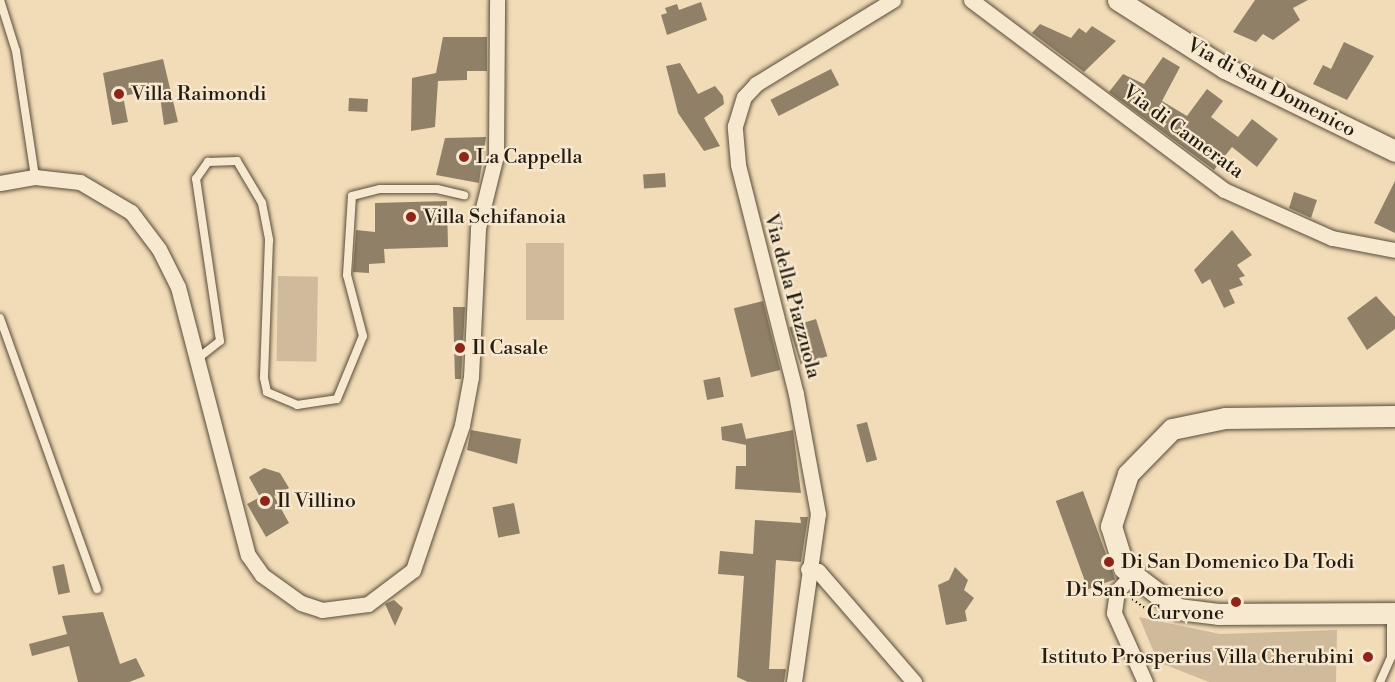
<!DOCTYPE html>
<html>
<head>
<meta charset="utf-8">
<style>
	body { margin:0 }
	#map { position:relative; width:1395px; height:682px; overflow:hidden; background:#f2dcb7; font-family:"Libre Bodoni",serif }
	div>[style] { position:absolute }
	[style*='--x'] { left:calc(var(--x)*1px); top:calc(var(--y)*1px); width:calc(var(--w)*1px); rotate:calc(var(--a)*1deg) }
	.green>* { inset:0; background:#cfbb9b; transform-origin:0 0 }
	.building>* { inset:0; background:#8f8067; transform-origin:0 0 }
	.path>* { height:2px; margin-top:-1px; transform-origin:0; background:repeating-linear-gradient(90deg,#241c11 0 1.5px,transparent 0 4.5px) }
	.roads { filter:drop-shadow(0 0 2px #584c3a) drop-shadow(0 0 2px #584c3a) }
	.lane>* { height:8px; margin:-4px; padding:0 4px; transform-origin:4px; border-radius:4px; background:#f7e8d0 }
	.street>* { height:15px; margin:-7.5px; padding:0 7.5px; transform-origin:7.5px; border-radius:7.5px; background:#f7e8d0 }
	.secondary>* { height:21px; margin:-10.5px; padding:0 10.5px; transform-origin:10.5px; border-radius:10.5px; background:#f7e8d0 }
	.dots>* { width:16px; height:16px; translate:-50% -50%; box-sizing:border-box; border:3px solid #f7e8d0; border-radius:50% }
	span { translate:-50% -50%; white-space:nowrap; text-align:center; line-height:1.15; -webkit-text-stroke:4.5px #f7e8d0; paint-order:stroke }
	.street-label { font-size:20px; color:#241c11 }
	.poi-label { font-size:20px; color:#241c11 }
	.left { translate:0 -50%; text-align:left }
	.right { translate:-100% -50%; text-align:right }
</style>
</head>
<body>
<div id="map">
	<div class="green">
		<i style="left:526px;top:243px;width:38px;height:77px"></i>
		<i style="left:278px;top:276px;width:40px;height:85px;rotate:1deg"></i>
		<i style="clip-path:polygon(1139px 617px,1220px 634px,1337px 630px,1336px 682px,1209px 682px,1158px 662px)"></i>
	</div>
	<div class="building">
		<i style="clip-path:polygon(1255px 0,1308px 0,1293px 8px,1300px 20px,1273px 40px,1263px 34px,1256px 42px,1233px 32px)"></i>
		<i style="clip-path:polygon(701px 2px,707px 20px,667px 35px,661px 15px,667px 13px,665px 8px,677px 4px,679px 10px)"></i>
		<i style="clip-path:polygon(1040px 24px,1071px 38px,1079px 28px,1086px 33px,1092px 26px,1116px 41px,1084px 72px,1032px 33px)"></i>
		<i style="clip-path:polygon(443px 37px,487px 37px,487px 71px,467px 71px,467px 80px,438px 81px,435px 127px,411px 131px,412px 78px,436px 73px)"></i>
		<i style="clip-path:polygon(1344px 42px,1374px 56px,1347px 100px,1313px 84px,1323px 65px,1331px 69px)"></i>
		<i style="clip-path:polygon(1163px 57px,1180px 67px,1162px 101px,1187px 116px,1207px 89px,1223px 101px,1211px 117px,1238px 137px,1252px 119px,1278px 139px,1257px 167px,1232px 147px,1214px 170px,1109px 92px,1123px 74px,1144px 84px)"></i>
		<i style="clip-path:polygon(163px 59px,178px 122px,164px 125px,159px 89px,123px 96px,128px 122px,112px 125px,103px 73px)"></i>
		<i style="clip-path:polygon(680px 63px,698px 94px,715px 86px,723px 96px,724px 104px,704px 118px,720px 146px,704px 151px,678px 113px,666px 66px)"></i>
		<i style="left:831px;top:69px;width:18px;height:68px;rotate:63deg"></i>
		<i style="left:349px;top:98px;width:19px;height:13px;rotate:3deg"></i>
		<i style="clip-path:polygon(486px 137px,479px 183px,436px 175px,445px 138px)"></i>
		<i style="left:665px;top:173px;width:14px;height:22px;rotate:86deg"></i>
		<i style="clip-path:polygon(1395px 181px,1395px 233px,1374px 223px)"></i>
		<i style="clip-path:polygon(1294px 192px,1317px 200px,1311px 218px,1289px 208px)"></i>
		<i style="clip-path:polygon(447px 201px,448px 247px,384px 249px,385px 263px,369px 264px,369px 273px,353px 272px,356px 230px,375px 232px,375px 203px)"></i>
		<i style="clip-path:polygon(1232px 230px,1252px 255px,1237px 265px,1245px 276px,1239px 278px,1243px 285px,1229px 290px,1235px 303px,1224px 308px,1210px 279px,1202px 284px,1194px 270px)"></i>
		<i style="clip-path:polygon(1376px 296px,1395px 317px,1395px 329px,1367px 350px,1347px 318px)"></i>
		<i style="left:763px;top:301px;width:71px;height:30px;rotate:76deg"></i>
		<i style="clip-path:polygon(453px 307px,465px 307px,461px 379px,455px 379px)"></i>
		<i style="left:816px;top:319px;width:39px;height:28px;rotate:73deg"></i>
		<i style="left:720px;top:377px;width:20px;height:17px;rotate:79deg"></i>
		<i style="left:867px;top:422px;width:39px;height:11px;rotate:75deg"></i>
		<i style="clip-path:polygon(742px 423px,746px 439px,793px 430px,801px 493px,735px 489px,736px 466px,746px 466px,746px 445px,722px 440px,721px 427px)"></i>
		<i style="clip-path:polygon(471px 430px,521px 439px,517px 464px,467px 450px)"></i>
		<i style="clip-path:polygon(264px 468px,280px 473px,289px 488px,274px 496px,289px 523px,266px 537px,247px 504px,260px 497px,249px 477px)"></i>
		<i style="left:1083px;top:491px;width:94px;height:29px;rotate:70deg"></i>
		<i style="left:514px;top:503px;width:31px;height:22px;rotate:79deg"></i>
		<i style="clip-path:polygon(800px 517px,808px 517px,801px 562px,776px 560px,769px 669px,786px 669px,784px 682px,748px 682px,737px 677px,744px 576px,718px 574px,720px 551px,753px 554px,755px 520px,801px 523px)"></i>
		<i style="left:64px;top:564px;width:29px;height:12px;rotate:78deg"></i>
		<i style="clip-path:polygon(955px 567px,968px 580px,964px 590px,974px 598px,965px 611px,967px 621px,946px 625px,938px 585px,949px 580px)"></i>
		<i style="clip-path:polygon(394px 600px,403px 608px,395px 626px,385px 604px)"></i>
		<i style="clip-path:polygon(103px 612px,120px 664px,136px 658px,145px 676px,129px 682px,78px 682px,69px 646px,32px 656px,29px 644px,67px 634px,62px 616px)"></i>
	</div>
	<div class="path">
		<i style="--x:1132;--y:599;--w:29;--a:35"></i>
	</div>
	<div class="roads">
		<div class="lane">
			<i style="--x:0;--y:0;--w:53;--a:72.6"></i>
			<i style="--x:16;--y:51;--w:127;--a:81.4"></i>
			<i style="--x:0;--y:318;--w:288;--a:70.3"></i>
			<i style="--x:197;--y:359;--w:29;--a:-38"></i>
			<i style="--x:220;--y:341;--w:164;--a:-98.4"></i>
			<i style="--x:196;--y:179;--w:21;--a:-55"></i>
			<i style="--x:208;--y:162;--w:29;--a:-2"></i>
			<i style="--x:237;--y:161;--w:49;--a:59.2"></i>
			<i style="--x:262;--y:203;--w:38;--a:79"></i>
			<i style="--x:269;--y:240;--w:138;--a:92.1"></i>
			<i style="--x:264;--y:378;--w:14;--a:78"></i>
			<i style="--x:267;--y:392;--w:33;--a:23"></i>
			<i style="--x:297;--y:405;--w:40;--a:-8.5"></i>
			<i style="--x:337;--y:399;--w:68;--a:-67.6"></i>
			<i style="--x:363;--y:336;--w:63;--a:-104.7"></i>
			<i style="--x:347;--y:275;--w:79;--a:-86.4"></i>
			<i style="--x:352;--y:196;--w:29;--a:-14"></i>
			<i style="--x:380;--y:189;--w:57;--a:0"></i>
			<i style="--x:437;--y:189;--w:28;--a:13"></i>
			<i style="--x:1380;--y:682;--w:27;--a:-66"></i>
			<i style="--x:1391;--y:657;--w:42;--a:-90"></i>
		</div>
		<div class="street">
			<i style="--x:971;--y:0;--w:316;--a:36.9"></i>
			<i style="--x:1224;--y:190;--w:118;--a:24"></i>
			<i style="--x:1332;--y:238;--w:64;--a:10.8"></i>
			<i style="--x:0;--y:183;--w:36;--a:-10"></i>
			<i style="--x:35;--y:177;--w:45;--a:6.3"></i>
			<i style="--x:80;--y:182;--w:59;--a:30.5"></i>
			<i style="--x:131;--y:212;--w:46;--a:52.9"></i>
			<i style="--x:159;--y:249;--w:42;--a:63.4"></i>
			<i style="--x:178;--y:287;--w:277;--a:75.4"></i>
			<i style="--x:248;--y:555;--w:24;--a:55"></i>
			<i style="--x:262;--y:575;--w:48;--a:35.7"></i>
			<i style="--x:301;--y:603;--w:22;--a:18"></i>
			<i style="--x:322;--y:610;--w:46;--a:-7.4"></i>
			<i style="--x:368;--y:604;--w:56;--a:-37.1"></i>
			<i style="--x:413;--y:570;--w:153;--a:-71.3"></i>
			<i style="--x:462;--y:425;--w:49;--a:-79.4"></i>
			<i style="--x:471;--y:377;--w:149;--a:-87.3"></i>
			<i style="--x:478;--y:228;--w:75;--a:-76.1"></i>
			<i style="--x:496;--y:155;--w:155;--a:-89.6"></i>
			<i style="--x:808;--y:569;--w:10;--a:11"></i>
			<i style="--x:818;--y:571;--w:147;--a:49.1"></i>
			<i style="--x:1131;--y:576;--w:21;--a:133"></i>
			<i style="--x:1117;--y:591;--w:22;--a:98"></i>
			<i style="--x:1114;--y:613;--w:76;--a:65.8"></i>
			<i style="--x:794;--y:682;--w:170;--a:-81.9"></i>
			<i style="--x:818;--y:514;--w:122;--a:-100.4"></i>
			<i style="--x:796;--y:394;--w:237;--a:-104.2"></i>
			<i style="--x:738;--y:164;--w:38;--a:-95"></i>
			<i style="--x:735;--y:126;--w:30;--a:-73"></i>
			<i style="--x:744;--y:97;--w:18;--a:-47"></i>
			<i style="--x:756;--y:84;--w:161;--a:-31.5"></i>
		</div>
		<div class="secondary">
			<i style="--x:1118;--y:0;--w:127;--a:32.4"></i>
			<i style="--x:1225;--y:68;--w:189;--a:26"></i>
			<i style="--x:1395;--y:416;--w:170;--a:179.3"></i>
			<i style="--x:1225;--y:418;--w:54;--a:168.3"></i>
			<i style="--x:1172;--y:429;--w:63;--a:134.4"></i>
			<i style="--x:1128;--y:474;--w:55;--a:108.1"></i>
			<i style="--x:1111;--y:526;--w:44;--a:72.8"></i>
			<i style="--x:1124;--y:568;--w:68;--a:37.2"></i>
			<i style="--x:1178;--y:609;--w:40;--a:7.1"></i>
			<i style="--x:1218;--y:614;--w:177;--a:-0.3"></i>
		</div>
	</div>
	<div class="dots">
		<i style="left:119px;top:94px;background:#8f2418"></i>
		<i style="left:464px;top:157px;background:#8f2418"></i>
		<i style="left:411px;top:217px;background:#8f2418"></i>
		<i style="left:460px;top:348px;background:#8f2418"></i>
		<i style="left:265px;top:501px;background:#8f2418"></i>
		<i style="left:1109px;top:562px;background:#8f2418"></i>
		<i style="left:1236px;top:602px;background:#8f2418"></i>
		<i style="left:1368px;top:657px;background:#8f2418"></i>
	</div>
	<div class="street-label">
		<span style="left:1271px;top:88px;rotate:28deg">Via di San Domenico</span>
		<span style="left:1183px;top:132px;rotate:36deg">Via di Camerata</span>
		<span style="left:792px;top:296px;rotate:75deg">Via della Piazzuola</span>
	</div>
	<div class="poi-label">
		<span class="left" style="left:131px;top:94px">Villa Raimondi</span>
		<span class="left" style="left:476px;top:157px">La Cappella</span>
		<span class="left" style="left:423px;top:217px">Villa Schifanoia</span>
		<span class="left" style="left:472px;top:348px">Il Casale</span>
		<span class="left" style="left:277px;top:501px">Il Villino</span>
		<span class="left" style="left:1121px;top:562px">Di San Domenico Da Todi</span>
		<span class="right" style="left:1224px;top:602px">Di San Domenico<br>Curvone</span>
		<span class="right" style="left:1354px;top:657px">Istituto Prosperius Villa Cherubini</span>
	</div>
</div>
</body>
</html>
